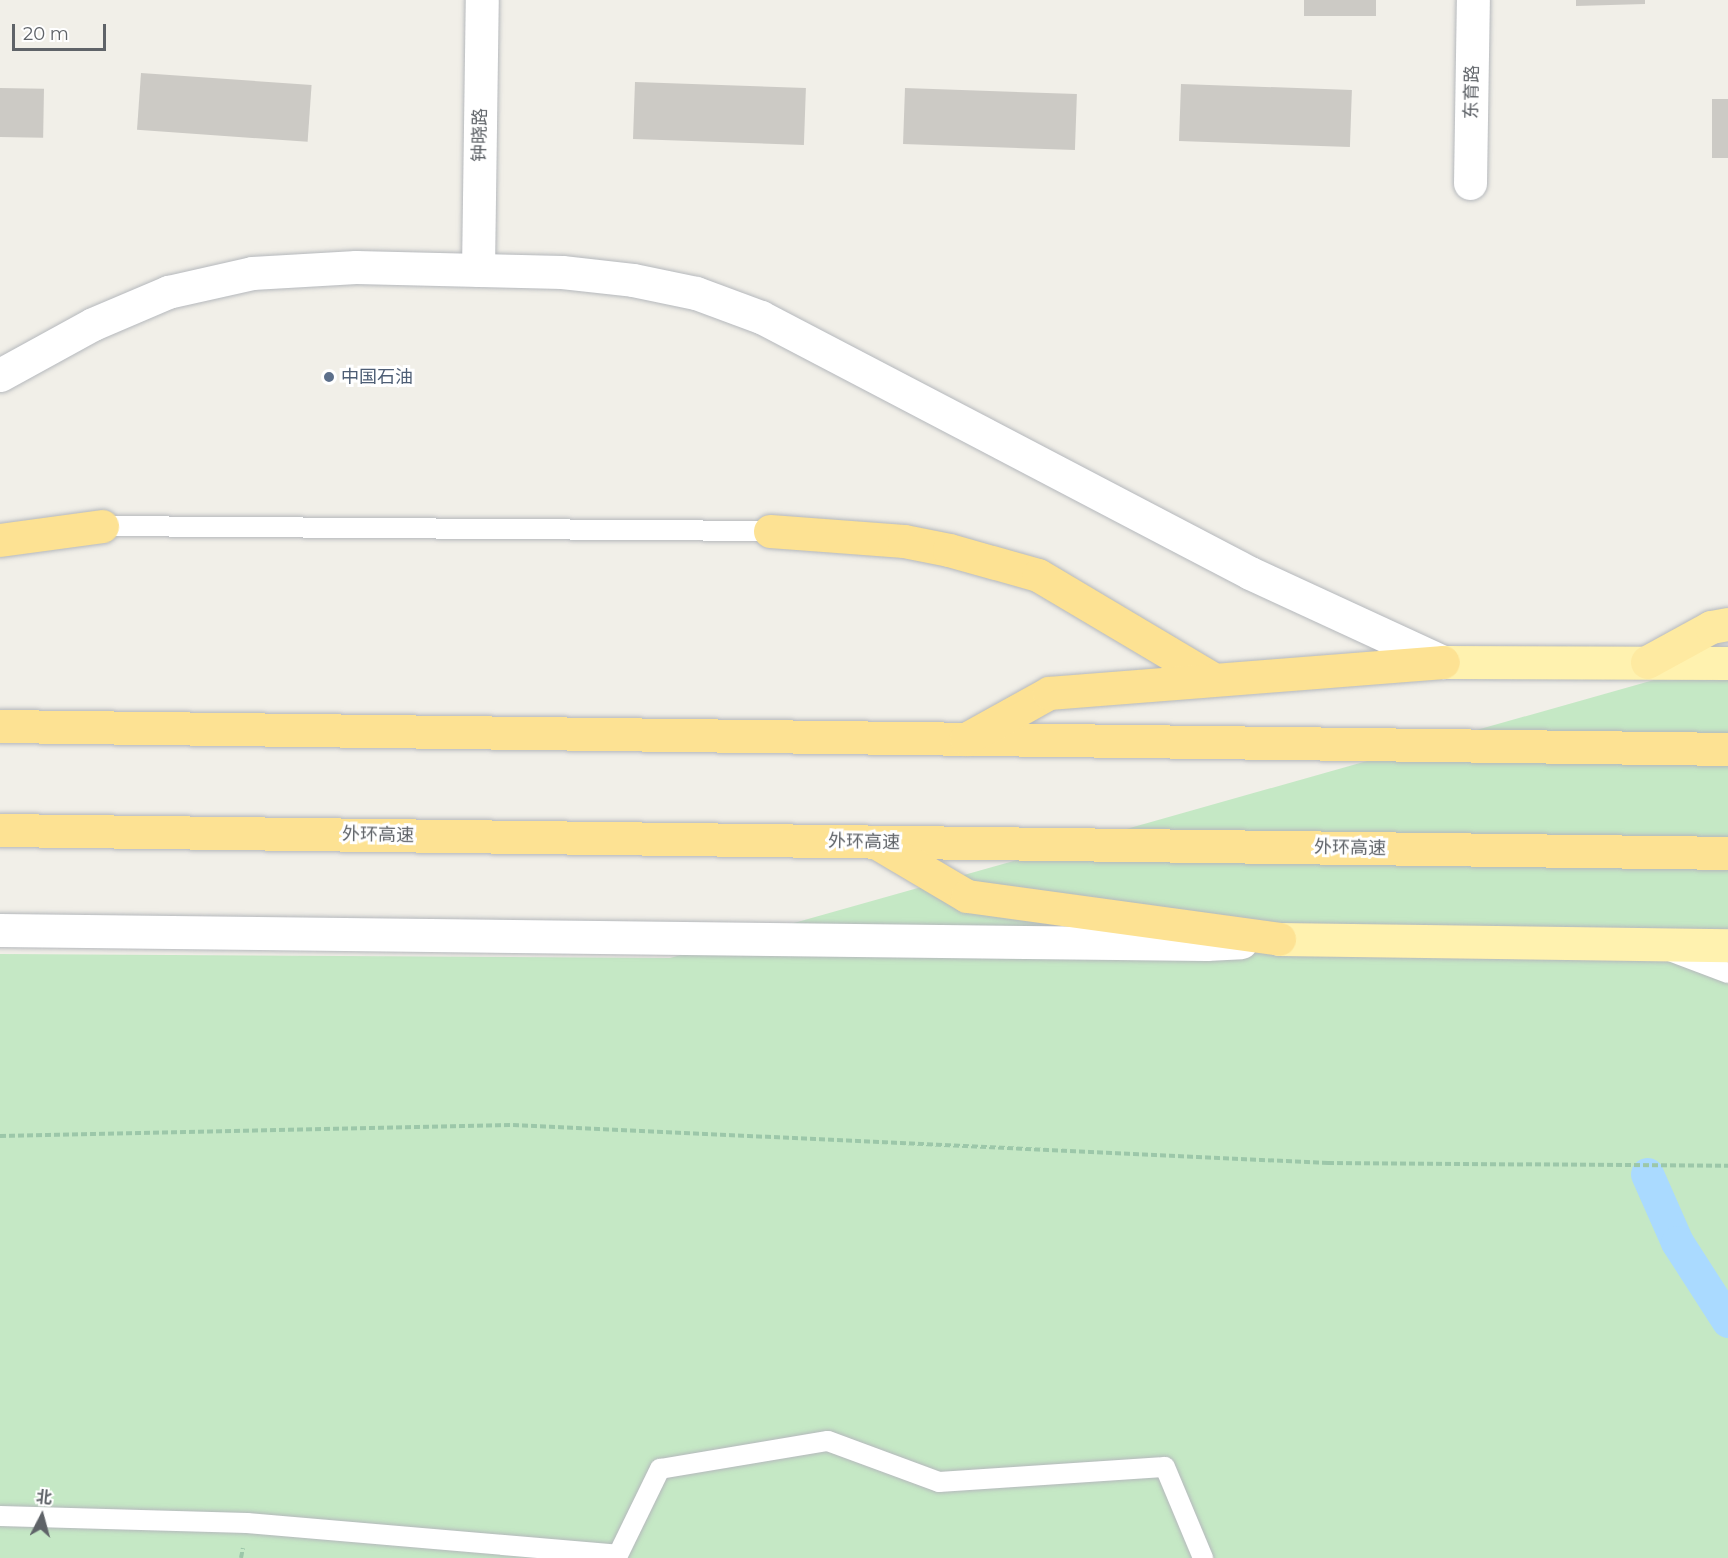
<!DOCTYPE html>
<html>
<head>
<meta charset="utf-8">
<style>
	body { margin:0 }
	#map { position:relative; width:1728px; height:1558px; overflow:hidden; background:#f1efe8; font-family:Montserrat,"Noto Sans SC",sans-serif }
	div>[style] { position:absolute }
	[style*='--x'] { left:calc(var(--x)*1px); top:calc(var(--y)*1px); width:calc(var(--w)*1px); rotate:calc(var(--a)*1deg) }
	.green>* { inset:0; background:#c5e8c5 }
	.canal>* { height:33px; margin:-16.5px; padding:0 16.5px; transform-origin:16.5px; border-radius:16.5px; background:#aadaff }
	.building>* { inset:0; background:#cccac5; transform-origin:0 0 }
	.path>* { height:4px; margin-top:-2px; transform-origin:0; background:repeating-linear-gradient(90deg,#9cc7a9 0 6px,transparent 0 9px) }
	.roads { filter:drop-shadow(0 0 2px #b5b8bc) drop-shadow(0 0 2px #b5b8bc) }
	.service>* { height:20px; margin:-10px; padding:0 10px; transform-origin:10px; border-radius:10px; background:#fff }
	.minor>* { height:33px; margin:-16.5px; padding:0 16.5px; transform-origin:16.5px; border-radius:16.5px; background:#fff }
	.secondary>* { height:33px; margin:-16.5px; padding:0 16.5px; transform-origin:16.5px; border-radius:16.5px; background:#fff }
	.primary>* { height:33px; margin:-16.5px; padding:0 16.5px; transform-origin:16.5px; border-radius:16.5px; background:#fff2af }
	.trunk>* { height:33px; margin:-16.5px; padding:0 16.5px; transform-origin:16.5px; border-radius:16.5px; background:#feeaa1 }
	.motorway>* { height:33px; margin:-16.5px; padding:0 16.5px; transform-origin:16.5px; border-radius:16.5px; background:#fde293 }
	.dots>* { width:16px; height:16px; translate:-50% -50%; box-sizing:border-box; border:3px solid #fff; border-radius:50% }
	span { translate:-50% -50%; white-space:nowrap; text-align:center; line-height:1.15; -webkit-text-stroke:6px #fff; paint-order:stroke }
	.street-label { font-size:18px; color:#5f6368 }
	.service-label { font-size:18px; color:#4e5e75 }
	.left { translate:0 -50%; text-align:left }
	.north { position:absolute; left:12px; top:1486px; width:60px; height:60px; -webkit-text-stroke:4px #fff; paint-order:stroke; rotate:6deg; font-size:16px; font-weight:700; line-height:24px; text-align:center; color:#5f6368 }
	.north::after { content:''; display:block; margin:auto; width:21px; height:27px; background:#5f6368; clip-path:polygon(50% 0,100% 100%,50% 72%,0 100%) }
	.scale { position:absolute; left:12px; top:24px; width:94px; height:27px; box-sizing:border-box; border:3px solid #5f6368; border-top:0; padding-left:8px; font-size:18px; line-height:21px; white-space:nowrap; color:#5f6368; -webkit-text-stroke:4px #fff; paint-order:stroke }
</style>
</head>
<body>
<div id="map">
	<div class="green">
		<i style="clip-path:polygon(1728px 659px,1728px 1558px,0 1558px,0 954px,670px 958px)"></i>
	</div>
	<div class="canal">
		<i style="--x:1647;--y:1174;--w:74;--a:66.2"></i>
		<i style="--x:1677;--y:1242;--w:94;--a:57.2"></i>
	</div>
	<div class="building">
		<i style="left:1304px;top:0;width:72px;height:16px"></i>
		<i style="clip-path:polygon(1576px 0,1645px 0,1645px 4px,1576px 6px)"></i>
		<i style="left:141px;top:73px;width:171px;height:57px;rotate:4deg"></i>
		<i style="left:635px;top:82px;width:171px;height:57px;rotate:2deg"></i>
		<i style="left:1181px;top:84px;width:171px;height:57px;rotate:2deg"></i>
		<i style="left:0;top:88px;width:44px;height:49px;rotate:1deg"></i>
		<i style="left:905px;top:88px;width:172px;height:56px;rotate:2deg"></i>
		<i style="left:1712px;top:99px;width:16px;height:59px"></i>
	</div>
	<div class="path">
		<i style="--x:0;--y:1136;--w:513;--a:-1.23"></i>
		<i style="--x:513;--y:1125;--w:816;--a:2.67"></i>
		<i style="--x:1328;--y:1163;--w:400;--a:0.4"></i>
		<i style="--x:241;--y:1558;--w:10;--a:-79"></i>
	</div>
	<div class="roads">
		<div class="service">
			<i style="--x:102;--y:526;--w:668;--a:0.43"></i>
			<i style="--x:1672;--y:952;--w:60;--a:20.6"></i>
			<i style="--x:0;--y:1516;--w:247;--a:1.6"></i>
			<i style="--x:247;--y:1523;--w:372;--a:4.9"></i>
			<i style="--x:618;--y:1555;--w:96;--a:-64"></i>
			<i style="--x:660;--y:1469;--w:170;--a:-9.5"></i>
			<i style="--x:828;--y:1441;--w:118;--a:20.3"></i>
			<i style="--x:939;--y:1482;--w:226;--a:-3.8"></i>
			<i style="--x:1165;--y:1467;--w:99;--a:67.3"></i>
		</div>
		<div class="minor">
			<i style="--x:1470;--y:183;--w:183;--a:-89.1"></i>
			<i style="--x:478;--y:270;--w:270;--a:-89.2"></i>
		</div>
		<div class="secondary">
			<i style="--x:0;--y:375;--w:106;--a:-28.7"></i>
			<i style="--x:93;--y:324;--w:82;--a:-23.1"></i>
			<i style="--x:168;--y:292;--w:86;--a:-12.7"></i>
			<i style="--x:252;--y:273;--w:104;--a:-3.3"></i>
			<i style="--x:356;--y:267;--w:206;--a:1.4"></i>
			<i style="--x:562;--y:272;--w:71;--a:6.4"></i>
			<i style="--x:633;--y:280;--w:64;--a:11.7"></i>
			<i style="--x:696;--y:293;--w:69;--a:20.3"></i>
			<i style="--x:761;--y:317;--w:552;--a:27.63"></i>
			<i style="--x:1250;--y:573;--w:213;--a:24.8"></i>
			<i style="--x:0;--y:930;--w:1206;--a:0.67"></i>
			<i style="--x:1206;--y:944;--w:35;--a:-3"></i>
		</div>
		<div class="primary">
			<i style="--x:1443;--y:662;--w:285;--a:0.2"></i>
			<i style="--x:1279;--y:939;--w:449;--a:0.8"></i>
		</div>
		<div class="trunk">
			<i style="--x:1647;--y:662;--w:73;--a:-28.7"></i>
			<i style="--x:1711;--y:627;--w:17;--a:-10"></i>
		</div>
		<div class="motorway">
			<i style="--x:770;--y:531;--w:134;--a:4.3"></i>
			<i style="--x:904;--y:541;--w:46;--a:11.3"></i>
			<i style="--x:949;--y:550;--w:92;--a:15.7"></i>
			<i style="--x:1038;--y:575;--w:200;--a:30.7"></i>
			<i style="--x:0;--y:540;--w:103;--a:-7.8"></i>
			<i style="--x:0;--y:726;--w:1728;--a:0.76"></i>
			<i style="--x:966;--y:739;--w:95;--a:-29"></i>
			<i style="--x:1049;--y:693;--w:395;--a:-4.5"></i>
			<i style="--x:0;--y:830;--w:1728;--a:0.76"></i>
			<i style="--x:877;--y:843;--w:104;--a:30.5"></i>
			<i style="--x:967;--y:896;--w:315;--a:7.8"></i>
		</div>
	</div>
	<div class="dots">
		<i style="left:329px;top:377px;background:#5c6f8a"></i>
	</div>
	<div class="street-label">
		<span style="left:1472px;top:92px;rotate:-89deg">东育路</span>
		<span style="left:480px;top:135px;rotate:-89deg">钟晓路</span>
		<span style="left:378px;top:835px;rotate:1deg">外环高速</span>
		<span style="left:864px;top:842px;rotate:1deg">外环高速</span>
		<span style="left:1350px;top:848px;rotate:1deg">外环高速</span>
	</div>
	<div class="service-label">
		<span class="left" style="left:341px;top:377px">中国石油</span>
	</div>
	<div class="north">北</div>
	<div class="scale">20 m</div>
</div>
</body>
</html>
